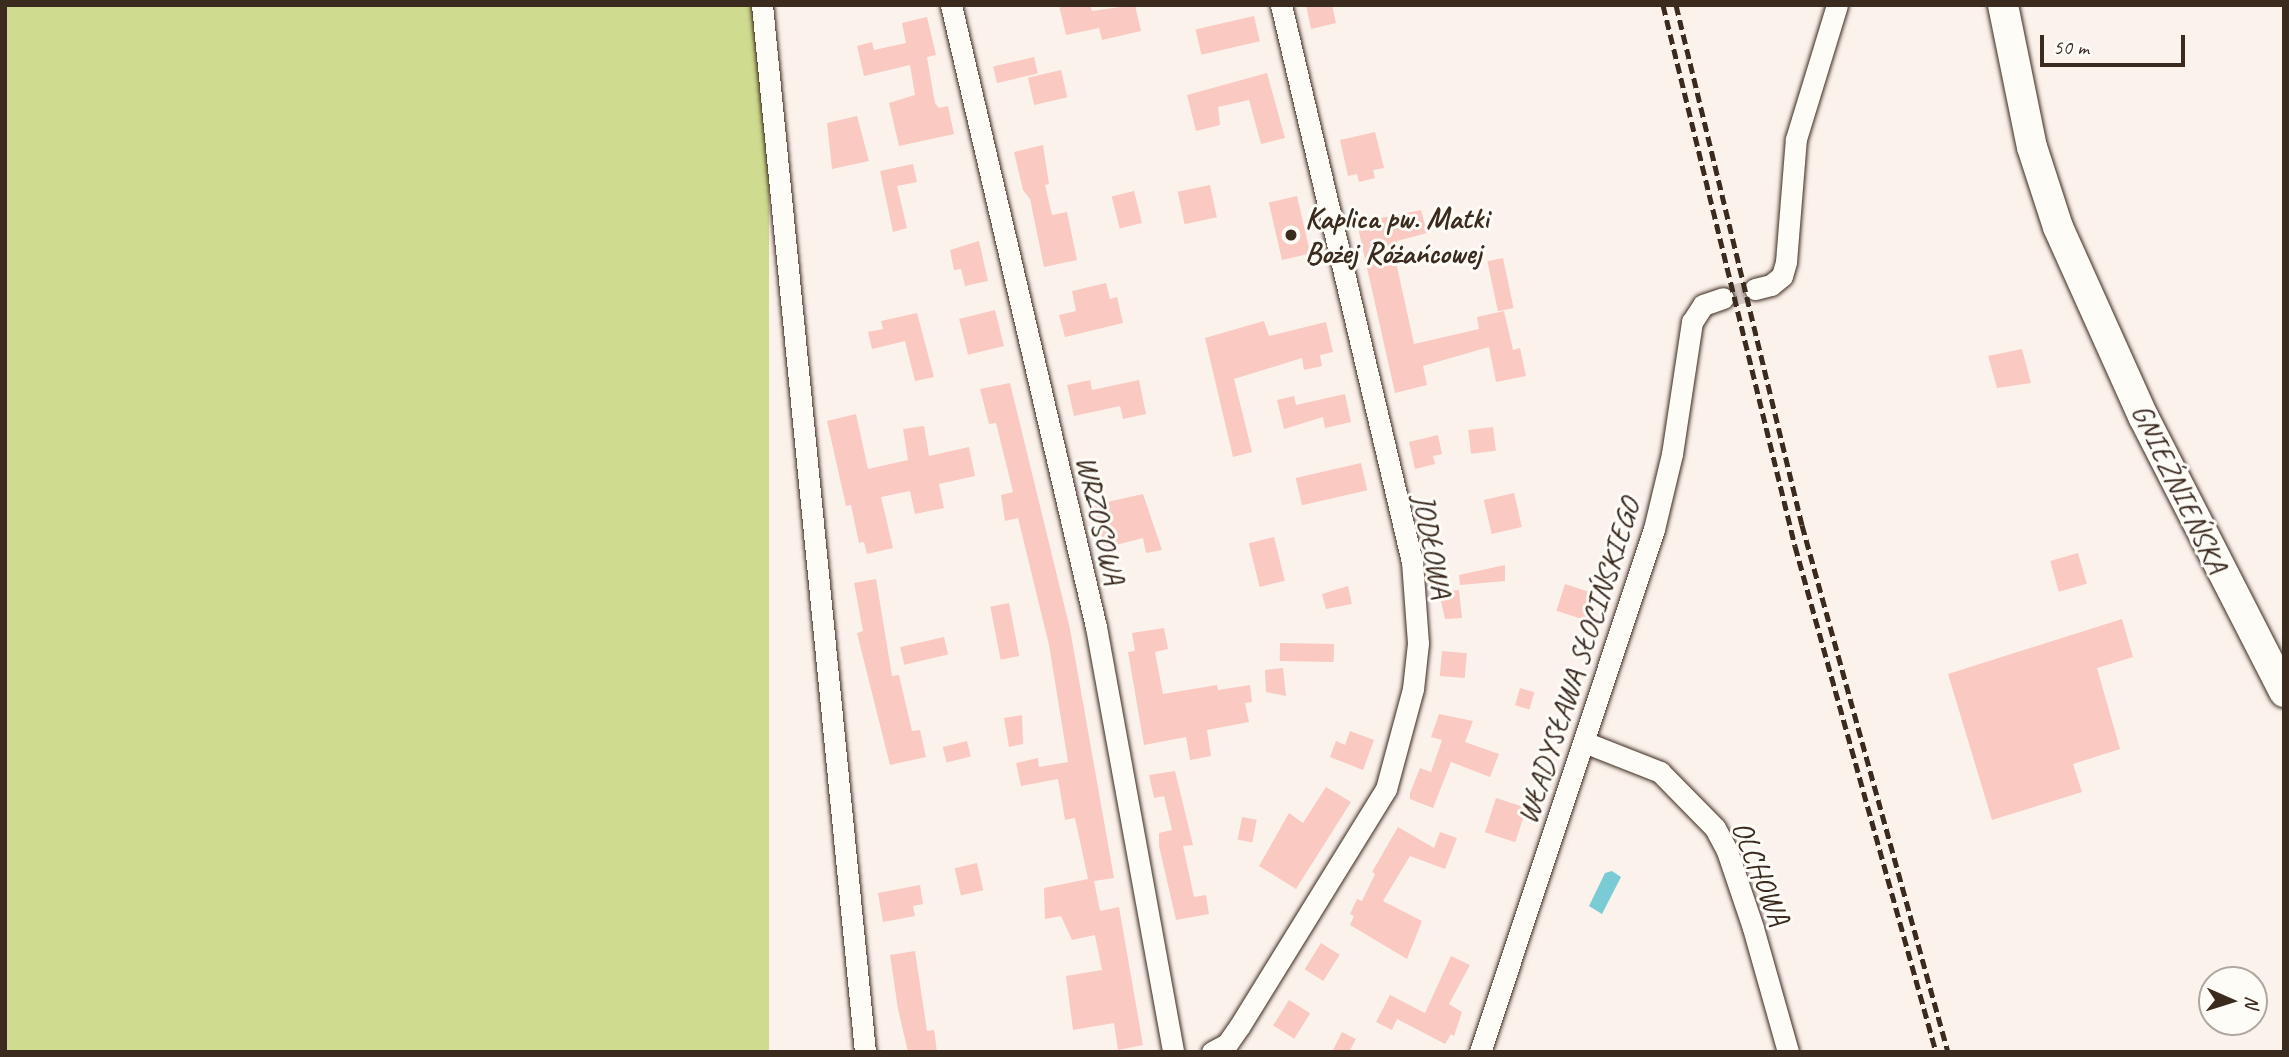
<!DOCTYPE html>
<html>
<head>
<meta charset="utf-8">
<style>
	body { margin:0 }
	#map { position:relative; width:2289px; height:1057px; overflow:hidden; background:#fcf2ec; font-family:Caveat,sans-serif }
	div>[style] { position:absolute }
	[style*='--x'] { left:calc(var(--x)*1px); top:calc(var(--y)*1px); width:calc(var(--w)*1px); rotate:calc(var(--a)*1deg) }
	.green>* { inset:0; background:#cfdb8f; transform-origin:0 0 }
	.water>* { inset:0; background:#7acbd3 }
	.building>* { inset:0; background:#f9c9c2; transform-origin:0 0 }
	.street-tunnel>* { height:21px; margin-top:-10.5px; transform-origin:0; background:repeating-linear-gradient(90deg,#d5cac3 0 21px,transparent 0 31px) }
	.roads { filter:drop-shadow(0 0 2px #3b2a1e) drop-shadow(0 0 2px #3b2a1e) }
	.street>* { height:21px; margin:-10.5px; padding:0 10.5px; transform-origin:10.5px; border-radius:10.5px; background:#fdfcf7 }
	.secondary>* { height:30px; margin:-15px; padding:0 15px; transform-origin:15px; border-radius:15px; background:#fdfcf7 }
	.rail>* { height:5px; margin-top:-2.5px; transform-origin:0; background:repeating-linear-gradient(90deg,#3b2a1e 0 10px,transparent 0 15px) }
	.dots>* { width:19px; height:19px; translate:-50% -50%; box-sizing:border-box; border:4px solid #fdfcf7; border-radius:50% }
	span { translate:-50% -50%; white-space:nowrap; text-align:center; line-height:1.15; -webkit-text-stroke:6px #fdfcf7; paint-order:stroke }
	.poi-label { font-size:30px; color:#3b2a1e; font-weight:700 }
	.left { translate:0 -50%; text-align:left }
	.street-label { font-size:30px; color:#3b2a1e }
	.frame { position:absolute; inset:0; border:7px solid #3b2a1e; pointer-events:none }
	.north { position:absolute; left:2198px; top:966px; width:70px; height:70px; box-sizing:border-box; background:#fdfcf7; border:2px solid #afa8a0; border-radius:50%; rotate:93deg; font-size:19px; font-weight:700; line-height:28px; text-align:center; color:#3b2a1e }
	.north::after { content:''; display:block; margin:auto; width:24px; height:32px; background:#3b2a1e; clip-path:polygon(50% 0,100% 100%,50% 72%,0 100%) }
	.scale { position:absolute; left:2040px; top:35px; width:145px; height:32px; box-sizing:border-box; border:4px solid #3b2a1e; border-top:0; padding-left:9px; font-size:21px; line-height:24px; white-space:nowrap; color:#3b2a1e; -webkit-text-stroke:5px #fdfcf7; paint-order:stroke }
</style>
</head>
<body>
<div id="map">
	<div class="green">
		<i style="left:5px;top:5px;width:764px;height:1047px"></i>
	</div>
	<div class="water">
		<i style="clip-path:polygon(1612px 871px,1621px 877px,1602px 914px,1589px 906px,1605px 873px)"></i>
	</div>
	<div class="building">
		<i style="clip-path:polygon(1059px 5px,1090px 5px,1092px 11px,1135px 5px,1141px 31px,1102px 40px,1099px 28px,1066px 35px)"></i>
		<i style="clip-path:polygon(1306px 5px,1332px 5px,1336px 23px,1311px 29px)"></i>
		<i style="left:1254px;top:16px;width:26px;height:60px;rotate:77deg"></i>
		<i style="clip-path:polygon(927px 17px,936px 55px,927px 57px,935px 103px,939px 108px,948px 106px,954px 134px,899px 146px,889px 103px,915px 95px,910px 65px,864px 76px,857px 46px,872px 42px,874px 50px,906px 43px,902px 23px)"></i>
		<i style="left:1034px;top:57px;width:17px;height:42px;rotate:77deg"></i>
		<i style="left:1061px;top:70px;width:28px;height:34px;rotate:77deg"></i>
		<i style="clip-path:polygon(1267px 73px,1285px 138px,1261px 144px,1249px 100px,1218px 107px,1220px 125px,1196px 131px,1187px 95px)"></i>
		<i style="clip-path:polygon(857px 116px,869px 161px,832px 169px,827px 123px)"></i>
		<i style="clip-path:polygon(1375px 132px,1384px 168px,1373px 170px,1375px 178px,1359px 182px,1357px 174px,1348px 176px,1340px 140px)"></i>
		<i style="clip-path:polygon(1043px 145px,1049px 184px,1045px 185px,1052px 215px,1067px 212px,1077px 260px,1044px 267px,1030px 199px,1023px 190px,1014px 152px)"></i>
		<i style="clip-path:polygon(913px 164px,917px 182px,897px 186px,907px 228px,893px 232px,880px 171px)"></i>
		<i style="left:1210px;top:185px;width:33px;height:33px;rotate:78deg"></i>
		<i style="left:1134px;top:191px;width:33px;height:23px;rotate:76deg"></i>
		<i style="left:1297px;top:196px;width:59px;height:29px;rotate:77deg"></i>
		<i style="clip-path:polygon(1421px 210px,1427px 233px,1397px 241px,1402px 261px,1396px 262px,1414px 344px,1479px 329px,1477px 317px,1504px 311px,1513px 350px,1520px 348px,1526px 376px,1496px 382px,1489px 347px,1423px 366px,1427px 385px,1395px 393px,1357px 223px)"></i>
		<i style="clip-path:polygon(979px 241px,988px 281px,965px 286px,961px 269px,954px 270px,950px 250px)"></i>
		<i style="left:1503px;top:258px;width:51px;height:16px;rotate:78deg"></i>
		<i style="clip-path:polygon(1106px 283px,1110px 299px,1117px 297px,1123px 323px,1065px 337px,1059px 315px,1076px 311px,1072px 291px)"></i>
		<i style="left:995px;top:310px;width:37px;height:37px;rotate:76deg"></i>
		<i style="clip-path:polygon(917px 313px,934px 377px,915px 381px,905px 341px,872px 349px,868px 332px,883px 329px,881px 321px)"></i>
		<i style="clip-path:polygon(1264px 321px,1269px 336px,1326px 322px,1333px 352px,1320px 355px,1322px 366px,1304px 370px,1302px 358px,1234px 379px,1252px 452px,1233px 457px,1205px 338px)"></i>
		<i style="clip-path:polygon(2022px 349px,2031px 383px,1997px 388px,1988px 356px)"></i>
		<i style="clip-path:polygon(1090px 380px,1092px 390px,1139px 380px,1146px 414px,1123px 419px,1120px 406px,1074px 416px,1067px 385px)"></i>
		<i style="clip-path:polygon(1010px 383px,1070px 629px,1114px 878px,1094px 881px,1100px 911px,1119px 907px,1143px 1045px,1118px 1050px,1114px 1023px,1073px 1030px,1066px 976px,1102px 970px,1095px 935px,1072px 940px,1061px 916px,1045px 919px,1044px 888px,1088px 879px,1075px 818px,1065px 820px,1058px 779px,1021px 786px,1016px 763px,1038px 758px,1039px 767px,1068px 762px,1049px 645px,1018px 518px,1005px 521px,1001px 495px,1013px 492px,996px 423px,989px 424px,980px 389px)"></i>
		<i style="clip-path:polygon(1345px 394px,1351px 422px,1325px 428px,1323px 417px,1284px 429px,1277px 400px,1294px 396px,1296px 405px)"></i>
		<i style="clip-path:polygon(856px 414px,868px 469px,908px 460px,903px 429px,924px 426px,929px 456px,969px 447px,975px 476px,939px 484px,944px 508px,915px 514px,910px 491px,881px 497px,893px 548px,867px 554px,864px 542px,859px 543px,851px 505px,846px 506px,827px 421px)"></i>
		<i style="left:1493px;top:427px;width:24px;height:25px;rotate:83deg"></i>
		<i style="clip-path:polygon(1438px 435px,1442px 454px,1433px 456px,1435px 464px,1415px 469px,1409px 442px)"></i>
		<i style="left:1361px;top:463px;width:28px;height:67px;rotate:77deg"></i>
		<i style="left:1514px;top:493px;width:35px;height:31px;rotate:77deg"></i>
		<i style="clip-path:polygon(1143px 494px,1162px 550px,1146px 553px,1143px 538px,1104px 548px,1094px 505px)"></i>
		<i style="left:1274px;top:537px;width:45px;height:26px;rotate:76deg"></i>
		<i style="left:2078px;top:553px;width:32px;height:29px;rotate:74deg"></i>
		<i style="clip-path:polygon(1505px 565px,1505px 581px,1460px 585px,1459px 575px)"></i>
		<i style="clip-path:polygon(876px 579px,892px 676px,899px 675px,912px 731px,920px 730px,926px 757px,890px 765px,857px 633px,863px 631px,854px 583px)"></i>
		<i style="left:1565px;top:584px;width:32px;height:28px;rotate:18deg"></i>
		<i style="clip-path:polygon(1348px 586px,1352px 604px,1326px 609px,1322px 594px)"></i>
		<i style="clip-path:polygon(1459px 590px,1462px 618px,1445px 619px,1439px 592px)"></i>
		<i style="left:1009px;top:603px;width:54px;height:19px;rotate:79deg"></i>
		<i style="clip-path:polygon(2122px 619px,2133px 657px,2097px 668px,2120px 749px,2073px 764px,2082px 792px,1992px 820px,1948px 674px)"></i>
		<i style="clip-path:polygon(1164px 628px,1168px 649px,1155px 652px,1163px 694px,1217px 685px,1218px 690px,1250px 685px,1252px 702px,1245px 703px,1249px 722px,1207px 730px,1211px 756px,1190px 760px,1186px 737px,1144px 745px,1128px 652px,1135px 651px,1132px 633px)"></i>
		<i style="left:944px;top:637px;width:18px;height:45px;rotate:77deg"></i>
		<i style="left:1280px;top:643px;width:54px;height:18px;rotate:1deg"></i>
		<i style="left:1442px;top:651px;width:25px;height:25px;rotate:5deg"></i>
		<i style="clip-path:polygon(1283px 668px,1286px 696px,1266px 692px,1265px 670px)"></i>
		<i style="left:1520px;top:688px;width:15px;height:18px;rotate:16deg"></i>
		<i style="clip-path:polygon(1439px 714px,1473px 721px,1465px 742px,1499px 754px,1490px 777px,1451px 762px,1433px 808px,1410px 799px,1410px 793px,1420px 768px,1431px 772px,1442px 740px,1431px 737px)"></i>
		<i style="clip-path:polygon(1022px 715px,1023px 744px,1009px 747px,1004px 718px)"></i>
		<i style="clip-path:polygon(1350px 731px,1374px 740px,1363px 770px,1330px 757px,1336px 741px,1345px 745px)"></i>
		<i style="left:967px;top:741px;width:16px;height:25px;rotate:76deg"></i>
		<i style="clip-path:polygon(1175px 771px,1193px 845px,1183px 846px,1194px 897px,1206px 895px,1209px 914px,1176px 920px,1159px 846px,1159px 833px,1172px 830px,1164px 796px,1154px 798px,1149px 775px)"></i>
		<i style="clip-path:polygon(1326px 787px,1351px 802px,1296px 889px,1259px 866px,1289px 813px,1303px 823px)"></i>
		<i style="left:1496px;top:798px;width:32px;height:36px;rotate:18deg"></i>
		<i style="left:1242px;top:817px;width:15px;height:23px;rotate:11deg"></i>
		<i style="clip-path:polygon(1398px 827px,1434px 848px,1440px 832px,1457px 838px,1445px 869px,1410px 856px,1383px 901px,1422px 921px,1407px 959px,1350px 925px,1354px 916px,1350px 914px,1357px 899px,1362px 901px,1375px 874px,1372px 872px)"></i>
		<i style="left:977px;top:863px;width:28px;height:23px;rotate:77deg"></i>
		<i style="clip-path:polygon(920px 885px,923px 904px,913px 906px,915px 916px,883px 922px,878px 893px)"></i>
		<i style="left:1321px;top:943px;width:22px;height:31px;rotate:32deg"></i>
		<i style="clip-path:polygon(915px 951px,927px 1031px,934px 1030px,937px 1052px,908px 1052px,898px 1009px,890px 955px)"></i>
		<i style="clip-path:polygon(1451px 956px,1470px 965px,1449px 1004px,1462px 1012px,1454px 1036px,1451px 1034px,1445px 1044px,1397px 1019px,1392px 1030px,1376px 1022px,1390px 995px,1425px 1013px)"></i>
		<i style="left:1289px;top:1000px;width:25px;height:30px;rotate:32deg"></i>
		<i style="clip-path:polygon(1342px 1032px,1356px 1039px,1349px 1052px,1332px 1052px)"></i>
	</div>
	<div class="street-tunnel">
		<i style="--x:1723;--y:298;--w:33;--a:-16"></i>
	</div>
	<div class="roads">
		<div class="street">
			<i style="--x:762;--y:5;--w:1052;--a:84.38"></i>
			<i style="--x:951;--y:5;--w:639;--a:76.88"></i>
			<i style="--x:1096;--y:627;--w:432;--a:79.7"></i>
			<i style="--x:1755;--y:289;--w:16;--a:-14"></i>
			<i style="--x:1771;--y:285;--w:14;--a:-39"></i>
			<i style="--x:1782;--y:276;--w:15;--a:-74"></i>
			<i style="--x:1786;--y:262;--w:123;--a:-85.4"></i>
			<i style="--x:1796;--y:139;--w:140;--a:-73"></i>
			<i style="--x:1584;--y:742;--w:82;--a:21.5"></i>
			<i style="--x:1660;--y:772;--w:78;--a:45.5"></i>
			<i style="--x:1715;--y:828;--w:26;--a:62"></i>
			<i style="--x:1727;--y:851;--w:81;--a:71.3"></i>
			<i style="--x:1753;--y:928;--w:129;--a:74.2"></i>
			<i style="--x:1212;--y:1052;--w:17;--a:-28"></i>
			<i style="--x:1227;--y:1044;--w:21;--a:-55"></i>
			<i style="--x:1239;--y:1027;--w:280;--a:-58.3"></i>
			<i style="--x:1386;--y:789;--w:104;--a:-74.9"></i>
			<i style="--x:1413;--y:689;--w:46;--a:-83.8"></i>
			<i style="--x:1418;--y:643;--w:81;--a:-94.2"></i>
			<i style="--x:1412;--y:562;--w:572;--a:-103.23"></i>
			<i style="--x:1480;--y:1052;--w:551;--a:-71.6"></i>
			<i style="--x:1654;--y:529;--w:77;--a:-76.5"></i>
			<i style="--x:1672;--y:454;--w:134;--a:-81.4"></i>
			<i style="--x:1692;--y:322;--w:20;--a:-57"></i>
			<i style="--x:1703;--y:305;--w:21;--a:-19"></i>
		</div>
		<div class="secondary">
			<i style="--x:2003;--y:5;--w:145;--a:78.5"></i>
			<i style="--x:2032;--y:147;--w:84;--a:72"></i>
			<i style="--x:2058;--y:227;--w:209;--a:65.8"></i>
			<i style="--x:2144;--y:418;--w:308;--a:62.9"></i>
		</div>
	</div>
	<div class="rail">
		<i style="--x:1663;--y:5;--w:557;--a:76.29"></i>
		<i style="--x:1795;--y:546;--w:525;--a:74.43"></i>
		<i style="--x:1676;--y:5;--w:535;--a:76.38"></i>
		<i style="--x:1802;--y:525;--w:547;--a:74.52"></i>
	</div>
	<div class="dots">
		<i style="left:1291px;top:235px;background:#3b2a1e"></i>
	</div>
	<div class="poi-label">
		<span class="left" style="left:1305px;top:235px">Kaplica pw. Matki<br>Bożej Różańcowej</span>
	</div>
	<div class="street-label">
		<span style="left:2180px;top:488px;rotate:64deg">GNIEŹNIEŃSKA</span>
		<span style="left:1101px;top:520px;rotate:77deg">WRZOSOWA</span>
		<span style="left:1433px;top:546px;rotate:79deg">JODŁOWA</span>
		<span style="left:1578px;top:661px;rotate:-72deg">WŁADYSŁAWA SŁOCIŃSKIEGO</span>
		<span style="left:1761px;top:873px;rotate:68deg">OLCHOWA</span>
	</div>
	<div class="frame"></div>
	<div class="north">N</div>
	<div class="scale">50 m</div>
</div>
</body>
</html>
